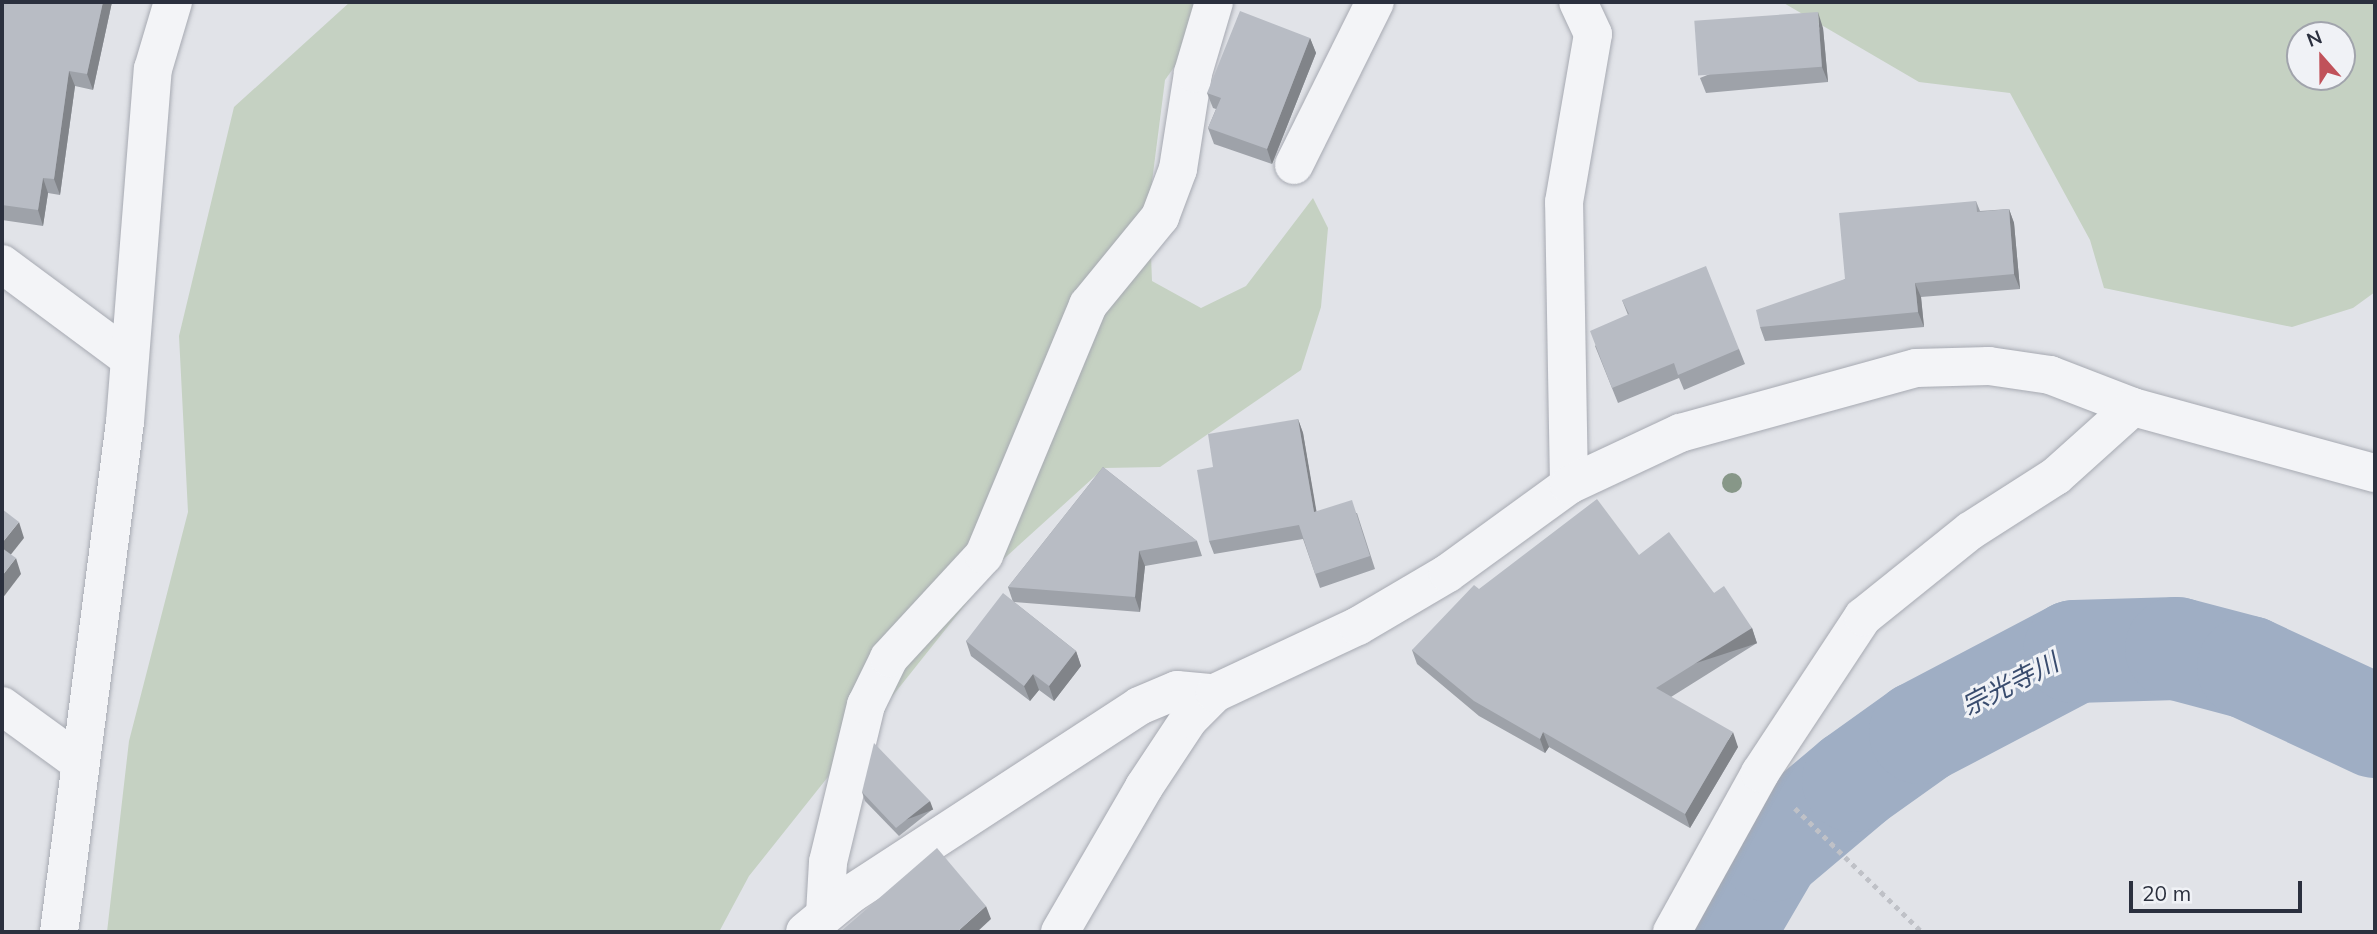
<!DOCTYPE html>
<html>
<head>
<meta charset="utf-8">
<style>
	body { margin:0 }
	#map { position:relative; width:2377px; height:934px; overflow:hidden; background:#e1e3e8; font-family:Mulish,"Noto Sans JP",sans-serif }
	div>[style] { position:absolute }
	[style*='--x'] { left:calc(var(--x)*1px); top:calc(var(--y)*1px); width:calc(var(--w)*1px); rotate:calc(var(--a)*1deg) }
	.green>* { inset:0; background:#c5d1c2 }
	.river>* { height:103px; margin:-51.5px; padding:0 51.5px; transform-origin:51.5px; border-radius:51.5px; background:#9faec4 }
	.path>* { height:4.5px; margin-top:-2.25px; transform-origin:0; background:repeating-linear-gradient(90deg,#bfc1c7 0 5px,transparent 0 10px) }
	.roads { filter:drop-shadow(0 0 2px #a7aab2) drop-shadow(0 0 2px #a7aab2) }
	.minor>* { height:38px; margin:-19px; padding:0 19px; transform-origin:19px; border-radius:19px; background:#f3f4f7 }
	.trees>* { width:20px; height:20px; margin:-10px; border-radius:50%; background:#879788 }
	.wall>* { inset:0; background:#9ea2a9 }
	.shaded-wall>* { inset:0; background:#818489; transform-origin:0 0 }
	.building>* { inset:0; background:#b8bcc4; transform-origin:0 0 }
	span { translate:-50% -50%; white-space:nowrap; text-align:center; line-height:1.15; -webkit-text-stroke:6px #f0f2f6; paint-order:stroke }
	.water-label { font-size:26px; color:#394c6e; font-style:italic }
	.frame { position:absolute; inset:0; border:4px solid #2b303e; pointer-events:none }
	.north { position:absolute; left:2286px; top:21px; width:70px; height:70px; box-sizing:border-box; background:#f0f2f6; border:2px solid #a1a4ac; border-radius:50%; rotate:339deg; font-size:19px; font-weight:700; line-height:28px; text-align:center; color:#2b303e }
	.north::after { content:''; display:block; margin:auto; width:24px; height:32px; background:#c0525a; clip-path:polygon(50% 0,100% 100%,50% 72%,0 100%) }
	.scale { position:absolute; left:2129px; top:881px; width:173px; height:32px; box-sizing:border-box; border:4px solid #2b303e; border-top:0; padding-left:9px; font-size:21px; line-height:24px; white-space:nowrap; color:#2b303e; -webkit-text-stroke:5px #f0f2f6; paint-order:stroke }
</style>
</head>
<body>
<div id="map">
	<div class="green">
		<i style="clip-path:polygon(350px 2px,1220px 2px,1165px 80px,1149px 205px,1152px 281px,1201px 308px,1246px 286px,1313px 198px,1328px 228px,1321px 307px,1301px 370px,1160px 467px,1104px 468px,996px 566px,749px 876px,719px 932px,107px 932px,129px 741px,188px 512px,179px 336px,234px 107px)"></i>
		<i style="clip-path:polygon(evenodd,1782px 2px,2375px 2px,2375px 292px,2353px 308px,2292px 327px,2104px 288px,2090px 240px,2010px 93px,1919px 82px,1782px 2px,2300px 35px,2342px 35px,2342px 77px,2300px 77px,2300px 35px)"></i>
	</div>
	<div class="river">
		<i style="--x:1722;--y:932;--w:95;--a:-59.7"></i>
		<i style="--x:1770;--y:850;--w:109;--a:-40.1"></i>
		<i style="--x:1853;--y:780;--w:82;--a:-35.6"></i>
		<i style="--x:1920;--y:732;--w:174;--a:-27.7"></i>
		<i style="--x:2074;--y:651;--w:102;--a:-1.7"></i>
		<i style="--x:2176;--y:648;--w:74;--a:14.8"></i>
		<i style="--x:2248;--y:667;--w:140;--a:24.9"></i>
	</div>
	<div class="path">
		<i style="--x:1795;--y:808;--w:177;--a:44.3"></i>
	</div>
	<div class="roads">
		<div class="minor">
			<i style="--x:1294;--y:165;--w:182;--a:-63.6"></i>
			<i style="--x:2;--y:264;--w:156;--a:36.6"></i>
			<i style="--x:1569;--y:485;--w:283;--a:-91"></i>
			<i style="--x:1564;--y:202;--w:170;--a:-80.2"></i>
			<i style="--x:1593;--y:34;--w:35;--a:-115"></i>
			<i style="--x:2;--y:706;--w:95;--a:36"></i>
			<i style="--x:825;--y:914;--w:52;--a:-86.7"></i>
			<i style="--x:828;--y:862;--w:162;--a:-76.4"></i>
			<i style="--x:866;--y:705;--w:52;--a:-63.9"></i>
			<i style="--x:889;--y:658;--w:140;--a:-47.3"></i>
			<i style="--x:984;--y:555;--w:271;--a:-67.4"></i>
			<i style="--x:1088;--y:305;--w:114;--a:-50.7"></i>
			<i style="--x:1160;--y:217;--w:51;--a:-69.4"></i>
			<i style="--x:1178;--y:169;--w:97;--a:-81.1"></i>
			<i style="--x:1193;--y:73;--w:74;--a:-73.5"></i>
			<i style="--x:59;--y:932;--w:514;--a:-82.63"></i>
			<i style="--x:125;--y:422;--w:354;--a:-85.5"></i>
			<i style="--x:153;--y:69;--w:70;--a:-73.4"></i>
			<i style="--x:805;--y:932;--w:60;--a:-39.6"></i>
			<i style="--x:851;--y:894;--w:344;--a:-33.1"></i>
			<i style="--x:1139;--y:706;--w:41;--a:-22.8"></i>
			<i style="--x:1177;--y:690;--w:38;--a:5"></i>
			<i style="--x:1060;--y:932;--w:168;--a:-59.9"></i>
			<i style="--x:1144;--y:787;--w:82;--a:-56.5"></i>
			<i style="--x:1189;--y:719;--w:37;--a:-45"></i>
			<i style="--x:1215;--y:693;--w:158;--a:-25.1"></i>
			<i style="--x:1358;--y:626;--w:104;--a:-30.5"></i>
			<i style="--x:1448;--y:573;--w:150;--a:-36"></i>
			<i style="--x:1569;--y:485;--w:123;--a:-25.1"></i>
			<i style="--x:1680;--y:433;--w:245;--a:-15.4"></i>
			<i style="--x:1916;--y:368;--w:73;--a:-1.6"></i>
			<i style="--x:1989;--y:366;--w:62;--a:8.4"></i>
			<i style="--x:2050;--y:375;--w:89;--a:21.1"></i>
			<i style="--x:2133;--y:407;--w:251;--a:15.3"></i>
			<i style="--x:1672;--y:932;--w:182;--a:-61"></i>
			<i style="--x:1760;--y:773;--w:187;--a:-56.6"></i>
			<i style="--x:1863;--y:617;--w:137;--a:-38.8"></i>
			<i style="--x:1970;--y:531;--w:102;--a:-32.6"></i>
			<i style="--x:2056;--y:476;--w:103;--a:-41.9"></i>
		</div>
	</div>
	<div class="trees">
		<i style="left:1732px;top:483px"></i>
	</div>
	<div class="wall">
		<i style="clip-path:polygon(2px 2px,112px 2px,93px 90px,75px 86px,60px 195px,48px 193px,43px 226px,2px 220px)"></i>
		<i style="clip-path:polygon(1823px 28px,1828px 82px,1706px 93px,1700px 78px)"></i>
		<i style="clip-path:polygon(1310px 38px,1316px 53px,1272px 164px,1214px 144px,1208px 128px,1216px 109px,1213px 108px,1207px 93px)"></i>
		<i style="clip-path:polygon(1976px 201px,1980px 211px,2009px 209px,2014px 223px,2020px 289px,1921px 297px,1924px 327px,1765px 341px,1760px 327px,1845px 279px)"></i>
		<i style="clip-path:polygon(1622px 300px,1739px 349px,1745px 364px,1684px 390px,1679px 378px,1618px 403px,1595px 346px,1628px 315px)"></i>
		<i style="clip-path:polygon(1298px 419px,1303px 433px,1316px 512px,1357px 513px,1375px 569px,1320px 588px,1303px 539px,1214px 554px,1209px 541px,1213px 467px)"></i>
		<i style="clip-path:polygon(1103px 467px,1197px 541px,1202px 556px,1145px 566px,1140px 612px,1014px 602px,1076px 651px,1081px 666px,1054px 701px,1039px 690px,1030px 701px,971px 656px,966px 641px,1013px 602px,1008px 587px)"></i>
		<i style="clip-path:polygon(1639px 555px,1714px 593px,1752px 628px,1757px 643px,1671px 697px,1738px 747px,1690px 828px,1549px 747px,1545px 753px,1479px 716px,1417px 664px,1412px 650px)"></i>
		<i style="clip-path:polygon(862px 792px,933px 809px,899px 836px,865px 801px)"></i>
	</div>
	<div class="shaded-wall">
		<i style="clip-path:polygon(103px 2px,112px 2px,93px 90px,87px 74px)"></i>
		<i style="clip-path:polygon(1818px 12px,1823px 28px,1828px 82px,1822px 67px)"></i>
		<i style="clip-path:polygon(1310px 38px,1316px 53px,1272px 164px,1267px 149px)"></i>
		<i style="clip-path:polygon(69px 71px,75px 86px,60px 195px,54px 179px)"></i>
		<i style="clip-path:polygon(43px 178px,48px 193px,43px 226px,38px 210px)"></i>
		<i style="clip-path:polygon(2009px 209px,2014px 223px,2020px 289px,2014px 274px)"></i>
		<i style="clip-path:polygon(1915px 283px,1921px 297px,1924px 327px,1918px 312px)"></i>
		<i style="clip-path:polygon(1298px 419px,1303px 433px,1319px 526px,1314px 512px)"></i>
		<i style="clip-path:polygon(19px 522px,24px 538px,5px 562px,2px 553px,2px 543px)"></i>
		<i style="clip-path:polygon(1139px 551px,1145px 566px,1140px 612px,1135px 597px)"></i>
		<i style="clip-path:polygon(16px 558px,21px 574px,2px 599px,2px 576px)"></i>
		<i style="left:1752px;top:628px;width:16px;height:113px;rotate:72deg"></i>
		<i style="clip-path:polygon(1076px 651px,1081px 666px,1054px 701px,1049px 686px)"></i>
		<i style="clip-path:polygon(1033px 674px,1039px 690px,1030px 701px,1024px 686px)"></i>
		<i style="clip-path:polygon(1543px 732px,1549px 747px,1545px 753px,1540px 739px)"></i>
		<i style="clip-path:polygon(1733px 732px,1738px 747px,1690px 828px,1685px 814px)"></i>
		<i style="left:930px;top:801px;width:9px;height:43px;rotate:69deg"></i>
		<i style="clip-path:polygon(986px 906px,991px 919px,977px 932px,957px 932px)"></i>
	</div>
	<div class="building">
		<i style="clip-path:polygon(2px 2px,103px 2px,87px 74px,69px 71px,54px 179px,43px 178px,38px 210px,2px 205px)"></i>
		<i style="clip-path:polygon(1240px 11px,1310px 38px,1267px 149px,1208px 128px,1221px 98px,1207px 93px)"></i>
		<i style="left:1818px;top:12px;width:55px;height:124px;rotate:86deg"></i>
		<i style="clip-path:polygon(1976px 201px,1977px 212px,2009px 209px,2014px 274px,1915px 283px,1918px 312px,1760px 327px,1756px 310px,1845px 279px,1839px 213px)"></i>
		<i style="clip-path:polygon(1706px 266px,1739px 349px,1678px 375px,1674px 363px,1612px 388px,1590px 331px,1629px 314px,1622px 300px)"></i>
		<i style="clip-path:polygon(1298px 419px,1314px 512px,1352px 500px,1370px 556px,1315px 574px,1299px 525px,1209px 541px,1197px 470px,1213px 467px,1208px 434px)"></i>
		<i style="clip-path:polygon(1103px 467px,1197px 541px,1139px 551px,1135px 597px,1008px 587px)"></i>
		<i style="clip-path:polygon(1597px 499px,1639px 555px,1669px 532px,1714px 593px,1724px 586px,1752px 628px,1656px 688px,1733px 732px,1685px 814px,1543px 732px,1540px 739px,1474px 701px,1412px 650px,1474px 585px,1479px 589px)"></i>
		<i style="clip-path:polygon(2px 509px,19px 522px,2px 543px)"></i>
		<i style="clip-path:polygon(2px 548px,16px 558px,2px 576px)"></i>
		<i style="clip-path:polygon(1003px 593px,1076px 651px,1049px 686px,1033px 674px,1024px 686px,966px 641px)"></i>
		<i style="clip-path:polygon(874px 743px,930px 801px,896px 828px,862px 792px)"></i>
		<i style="clip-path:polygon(937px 848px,986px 906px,957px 932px,840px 932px)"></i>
	</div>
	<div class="water-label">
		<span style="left:2010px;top:684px;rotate:-27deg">宗光寺川</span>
	</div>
	<div class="frame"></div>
	<div class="north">N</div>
	<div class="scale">20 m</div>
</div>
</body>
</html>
